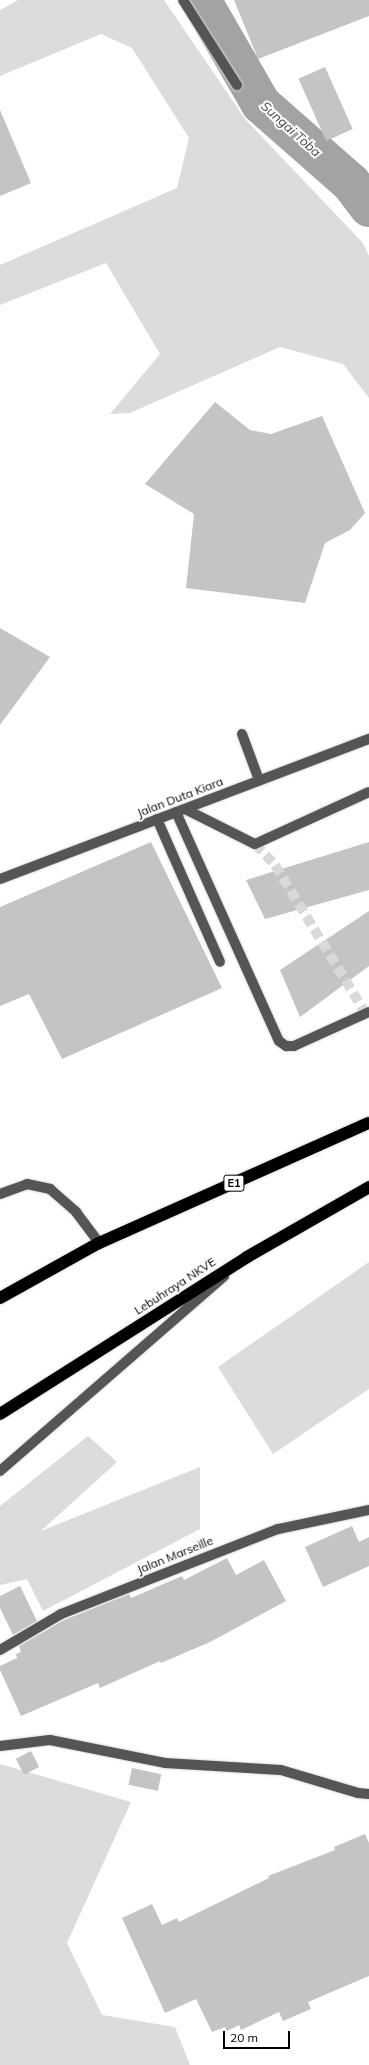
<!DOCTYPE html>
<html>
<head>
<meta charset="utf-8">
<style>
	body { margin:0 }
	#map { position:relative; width:369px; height:2065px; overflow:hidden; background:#fff; font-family:Mulish,sans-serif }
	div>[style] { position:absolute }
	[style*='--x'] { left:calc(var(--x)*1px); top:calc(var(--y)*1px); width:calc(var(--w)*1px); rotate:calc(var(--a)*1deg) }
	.green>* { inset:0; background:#dcdcdc }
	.river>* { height:40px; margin:-20px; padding:0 20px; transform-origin:20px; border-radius:20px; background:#a3a3a3 }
	.building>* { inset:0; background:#c4c4c4; transform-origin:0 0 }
	.minor-tunnel>* { height:10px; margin-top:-5px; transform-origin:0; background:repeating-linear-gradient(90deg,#d9d9d9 0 10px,transparent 0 15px) }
	.roads { filter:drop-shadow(0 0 1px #dbdbdb) drop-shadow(0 0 1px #dbdbdb) }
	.minor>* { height:10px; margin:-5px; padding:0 5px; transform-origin:5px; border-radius:5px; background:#555 }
	.highway>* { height:12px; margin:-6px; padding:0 6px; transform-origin:6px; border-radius:6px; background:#000 }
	span { translate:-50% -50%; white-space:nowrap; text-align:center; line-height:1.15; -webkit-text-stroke:4px #fff; paint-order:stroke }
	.shield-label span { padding:1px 3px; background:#fff; border:1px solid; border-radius:3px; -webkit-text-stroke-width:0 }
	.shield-label { font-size:11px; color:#000; font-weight:700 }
	.street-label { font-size:12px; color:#000 }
	.water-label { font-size:13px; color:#444; font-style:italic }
	.scale { position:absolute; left:223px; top:2031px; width:67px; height:18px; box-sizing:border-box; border:2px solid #000; border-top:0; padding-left:5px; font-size:12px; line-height:14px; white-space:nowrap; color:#000; -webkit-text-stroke:3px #fff; paint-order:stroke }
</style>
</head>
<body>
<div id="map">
	<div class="green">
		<i style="clip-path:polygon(18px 0,164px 0,245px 119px,363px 243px,369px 256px,369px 398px,343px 364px,280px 347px,130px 413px,110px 414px,160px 354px,106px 263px,0 305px,0 265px,177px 188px,189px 138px,132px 48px,101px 34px,0 76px,0 10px)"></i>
		<i style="clip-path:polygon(369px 1262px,369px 1389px,273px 1454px,218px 1367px)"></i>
		<i style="clip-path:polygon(88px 1436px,117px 1462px,41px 1531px,200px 1467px,200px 1529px,43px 1611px,27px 1579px,0 1585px,0 1506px)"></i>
		<i style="clip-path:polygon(0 1764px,131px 1802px,67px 1943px,102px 2015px,175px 2027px,190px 2065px,0 2065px)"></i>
	</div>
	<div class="river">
		<i style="--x:201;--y:0;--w:120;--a:60"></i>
		<i style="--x:261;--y:104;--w:120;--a:41.3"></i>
		<i style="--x:351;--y:183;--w:30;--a:53"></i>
	</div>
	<div class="building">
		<i style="clip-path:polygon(234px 0,369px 0,369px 16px,258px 59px)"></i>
		<i style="left:325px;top:67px;width:68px;height:29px;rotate:66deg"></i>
		<i style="clip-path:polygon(0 110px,31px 183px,0 196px)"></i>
		<i style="clip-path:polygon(215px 402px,250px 430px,271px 434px,322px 416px,365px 513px,350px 530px,325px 543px,305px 603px,186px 588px,194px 514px,145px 484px)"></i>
		<i style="clip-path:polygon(0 628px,50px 657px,0 725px)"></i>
		<i style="clip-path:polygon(151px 842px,222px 988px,62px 1059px,29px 994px,0 1006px,0 907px)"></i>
		<i style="clip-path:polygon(369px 842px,369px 890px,265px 919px,246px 880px)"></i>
		<i style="clip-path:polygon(369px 911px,369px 966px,300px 1017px,280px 970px)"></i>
		<i style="clip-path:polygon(352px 1526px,359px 1542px,369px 1537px,369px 1566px,323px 1587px,305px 1547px)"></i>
		<i style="clip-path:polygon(227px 1558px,236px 1575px,264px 1560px,286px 1601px,210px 1642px,161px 1663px,160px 1661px,100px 1688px,98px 1683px,21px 1716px,0 1670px,0 1666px,17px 1658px,16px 1654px,21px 1652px,19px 1646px,64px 1620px,129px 1594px,131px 1598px,182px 1576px,184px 1580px)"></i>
		<i style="clip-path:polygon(20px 1586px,37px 1621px,13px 1635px,0 1608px,0 1596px)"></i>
		<i style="left:31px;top:1751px;width:18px;height:17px;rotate:63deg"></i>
		<i style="left:132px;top:1768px;width:30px;height:17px;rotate:12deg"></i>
		<i style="clip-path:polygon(365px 1834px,369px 1843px,369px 1976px,308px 2002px,311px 2009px,283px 2021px,279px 2012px,241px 2030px,239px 2025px,227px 2031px,225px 2027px,212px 2032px,196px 1999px,165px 2013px,122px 1918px,152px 1904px,162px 1925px,177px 1918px,179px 1922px,269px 1878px,268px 1876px,335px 1850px,334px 1847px)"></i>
	</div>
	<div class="minor-tunnel">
		<i style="--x:255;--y:844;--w:29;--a:46"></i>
		<i style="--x:275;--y:865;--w:175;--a:58.6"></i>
	</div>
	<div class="roads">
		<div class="minor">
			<i style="--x:183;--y:0;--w:101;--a:57.6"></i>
			<i style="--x:242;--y:734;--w:49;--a:69.7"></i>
			<i style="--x:185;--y:809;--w:78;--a:26.6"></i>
			<i style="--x:255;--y:844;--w:125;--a:-24.5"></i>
			<i style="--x:176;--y:812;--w:251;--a:65.8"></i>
			<i style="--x:279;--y:1041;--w:9;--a:36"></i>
			<i style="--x:286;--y:1046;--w:8;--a:0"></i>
			<i style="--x:294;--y:1046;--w:82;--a:-24.4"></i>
			<i style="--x:157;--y:819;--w:156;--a:66.2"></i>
			<i style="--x:0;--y:879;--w:395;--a:-20.8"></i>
			<i style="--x:0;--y:1194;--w:29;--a:-20"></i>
			<i style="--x:27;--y:1184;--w:24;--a:12"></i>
			<i style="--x:50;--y:1189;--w:35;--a:41"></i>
			<i style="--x:76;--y:1212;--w:39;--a:53"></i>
			<i style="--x:0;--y:1471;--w:297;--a:-41"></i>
			<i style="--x:0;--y:1650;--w:71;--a:-30.5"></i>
			<i style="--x:61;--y:1614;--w:233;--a:-21.4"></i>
			<i style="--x:278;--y:1529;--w:93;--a:-11.8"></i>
			<i style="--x:0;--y:1746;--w:50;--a:-6.8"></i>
			<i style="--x:50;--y:1740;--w:117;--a:11.3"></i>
			<i style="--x:165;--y:1763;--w:116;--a:3.5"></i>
			<i style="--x:281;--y:1770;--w:80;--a:16.6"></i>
			<i style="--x:358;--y:1793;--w:11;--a:5"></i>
		</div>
		<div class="highway">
			<i style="--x:0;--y:1298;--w:113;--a:-29.1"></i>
			<i style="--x:99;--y:1243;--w:295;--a:-24"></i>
			<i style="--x:0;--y:1414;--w:293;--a:-32.4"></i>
			<i style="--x:247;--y:1257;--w:141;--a:-29.8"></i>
		</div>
	</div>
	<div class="shield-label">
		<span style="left:234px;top:1183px">E1</span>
	</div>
	<div class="street-label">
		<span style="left:180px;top:797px;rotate:-21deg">Jalan Duta Kiara</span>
		<span style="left:175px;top:1286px;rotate:-33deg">Lebuhraya NKVE</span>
		<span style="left:175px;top:1555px;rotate:-22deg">Jalan Marseille</span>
	</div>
	<div class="water-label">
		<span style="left:291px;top:129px;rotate:42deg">Sungai Toba</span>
	</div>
	<div class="scale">20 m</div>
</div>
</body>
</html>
